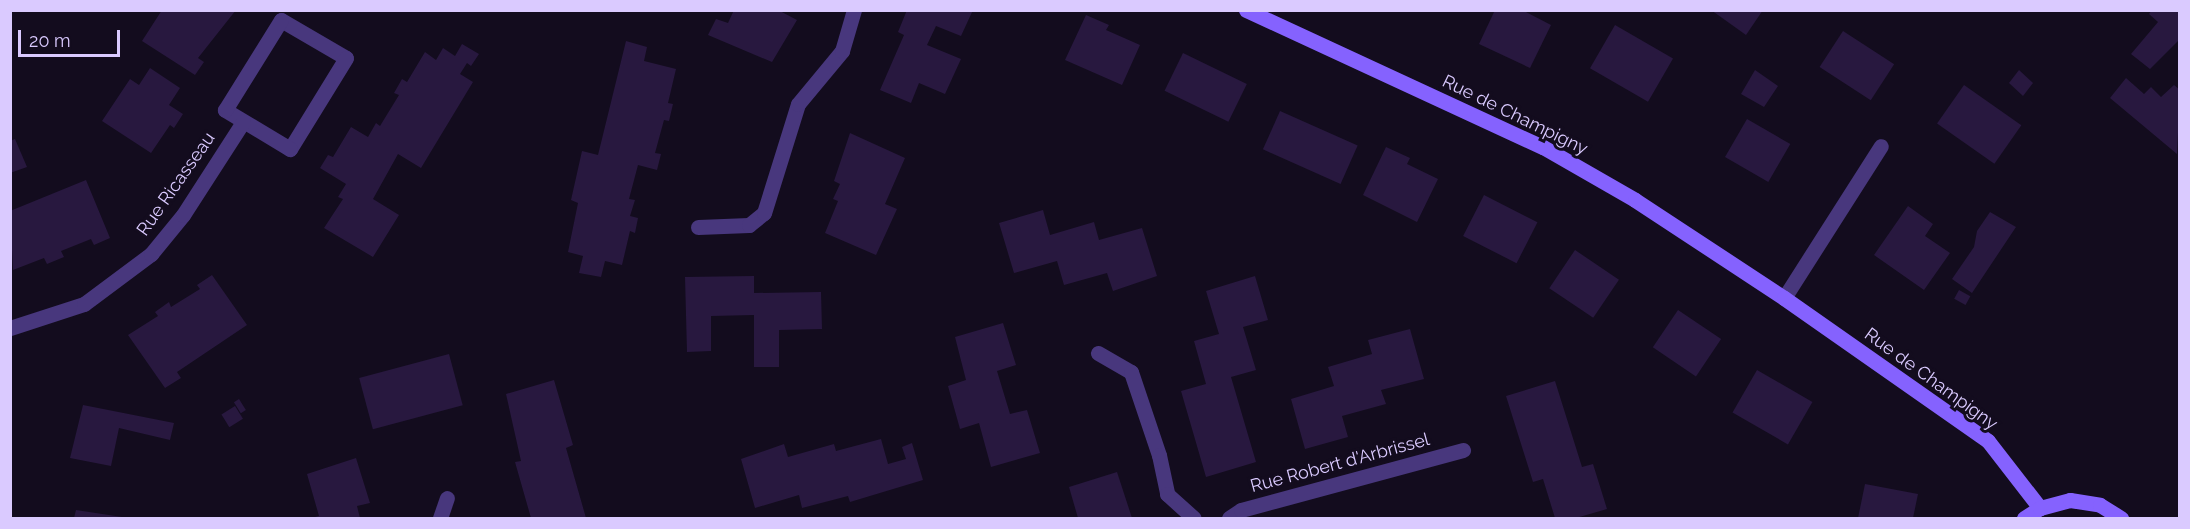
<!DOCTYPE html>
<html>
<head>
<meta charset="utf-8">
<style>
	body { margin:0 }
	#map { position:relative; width:2190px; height:529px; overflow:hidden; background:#130c1e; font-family:Raleway,sans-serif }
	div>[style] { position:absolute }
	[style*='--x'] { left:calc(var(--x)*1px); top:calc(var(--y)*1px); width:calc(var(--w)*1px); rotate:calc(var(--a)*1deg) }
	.building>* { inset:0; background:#28183f; transform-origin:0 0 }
	.street>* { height:15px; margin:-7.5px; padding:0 7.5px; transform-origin:7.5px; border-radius:7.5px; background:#48377d }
	.secondary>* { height:15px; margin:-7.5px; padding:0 7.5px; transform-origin:7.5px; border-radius:7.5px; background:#8562fe }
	span { translate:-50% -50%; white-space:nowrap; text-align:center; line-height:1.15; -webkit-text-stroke:6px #130c1e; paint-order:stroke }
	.street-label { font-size:18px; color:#dacaff }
	.frame { position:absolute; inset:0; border:12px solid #dacaff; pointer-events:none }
	.scale { position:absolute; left:18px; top:30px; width:102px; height:27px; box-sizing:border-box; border:3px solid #dacaff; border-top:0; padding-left:8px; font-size:18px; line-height:21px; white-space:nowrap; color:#dacaff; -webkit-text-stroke:4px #130c1e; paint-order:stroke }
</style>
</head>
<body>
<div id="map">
	<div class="building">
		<i style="clip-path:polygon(162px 10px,236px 10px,198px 58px,204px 62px,195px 75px,142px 41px)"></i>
		<i style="clip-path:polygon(734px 10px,778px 10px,797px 20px,772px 62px,708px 35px,716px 19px,728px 23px)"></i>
		<i style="clip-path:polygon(907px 10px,973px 10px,961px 36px,936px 26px,927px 45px,961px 59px,945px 94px,919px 83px,911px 103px,880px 90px,904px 35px,898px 32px)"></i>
		<i style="clip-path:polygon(1495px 10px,1522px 10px,1551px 25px,1530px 68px,1479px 44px)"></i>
		<i style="clip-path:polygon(1711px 10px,1763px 10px,1746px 35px)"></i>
		<i style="clip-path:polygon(2152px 10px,2180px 10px,2180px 39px,2150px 69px,2131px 54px,2158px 22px,2149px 14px)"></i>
		<i style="clip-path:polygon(1086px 15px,1109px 25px,1106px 30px,1140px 45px,1122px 85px,1065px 60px)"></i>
		<i style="left:1615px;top:25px;width:67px;height:50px;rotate:30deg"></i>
		<i style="left:1843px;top:31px;width:61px;height:43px;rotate:33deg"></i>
		<i style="clip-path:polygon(626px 41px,647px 47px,644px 61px,676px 69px,668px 103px,673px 104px,669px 121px,664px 120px,655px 153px,661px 154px,657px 170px,638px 165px,629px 199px,635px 200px,630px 216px,638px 218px,635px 233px,630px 231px,622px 265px,605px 261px,601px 277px,579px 273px,583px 256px,568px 252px,578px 203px,571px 200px,582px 151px,598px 155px)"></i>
		<i style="clip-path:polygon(462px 44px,479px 54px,471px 66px,467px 63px,460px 74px,473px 82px,421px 168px,398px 154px,373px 199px,399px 215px,373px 257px,324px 228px,343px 199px,338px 197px,346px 184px,320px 168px,328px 155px,333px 157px,351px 127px,368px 137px,376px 123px,380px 126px,399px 95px,394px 93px,402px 79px,407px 82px,425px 52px,436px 60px,443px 48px,455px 56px)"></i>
		<i style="left:1183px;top:53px;width:71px;height:42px;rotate:26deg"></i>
		<i style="clip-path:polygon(150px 68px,180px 88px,169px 105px,183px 114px,174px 128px,170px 125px,151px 153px,102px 121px,130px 79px,139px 85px)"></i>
		<i style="clip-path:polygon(1755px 70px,1778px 86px,1764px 107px,1741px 94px)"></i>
		<i style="clip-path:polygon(2019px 70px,2033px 83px,2023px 96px,2009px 83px)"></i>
		<i style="clip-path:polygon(2126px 78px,2144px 94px,2151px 87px,2161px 97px,2174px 85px,2180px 90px,2177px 154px,2110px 98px)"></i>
		<i style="left:1964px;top:85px;width:70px;height:47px;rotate:35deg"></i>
		<i style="left:1280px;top:111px;width:85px;height:42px;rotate:24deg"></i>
		<i style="left:1747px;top:119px;width:50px;height:44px;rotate:30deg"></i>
		<i style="clip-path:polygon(850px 133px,905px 158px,885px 204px,897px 209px,876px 255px,825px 233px,838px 201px,833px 199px,840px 184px,834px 181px)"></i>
		<i style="clip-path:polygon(15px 139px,27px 167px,10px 173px,10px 141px)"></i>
		<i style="clip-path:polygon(1386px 147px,1410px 158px,1407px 164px,1438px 179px,1417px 222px,1363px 195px)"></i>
		<i style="clip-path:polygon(86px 180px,110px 238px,94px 245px,91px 239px,61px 251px,64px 257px,47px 264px,44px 258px,13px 270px,10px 211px)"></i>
		<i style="left:1484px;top:195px;width:60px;height:46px;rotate:27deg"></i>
		<i style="clip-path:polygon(1908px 206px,1933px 224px,1925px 236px,1950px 253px,1924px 290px,1874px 255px)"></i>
		<i style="clip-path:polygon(1043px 210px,1050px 235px,1094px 222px,1099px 240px,1142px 228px,1157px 276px,1113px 291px,1107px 273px,1064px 285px,1057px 261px,1014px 273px,999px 223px)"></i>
		<i style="clip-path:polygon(1990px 212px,2016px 227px,1972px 293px,1952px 279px,1974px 247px,1977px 231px)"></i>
		<i style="left:1575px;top:250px;width:53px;height:46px;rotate:34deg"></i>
		<i style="clip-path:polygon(212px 275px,247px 325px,177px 372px,181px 378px,165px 388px,128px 335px,158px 316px,155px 312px,169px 302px,171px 307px,200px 289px,197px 285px)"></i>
		<i style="clip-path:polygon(754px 276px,754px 293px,821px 292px,822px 329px,779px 330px,779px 367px,754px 367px,754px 315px,711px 316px,711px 351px,687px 352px,685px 277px)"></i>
		<i style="clip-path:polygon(1255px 276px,1268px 320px,1243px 327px,1256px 370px,1231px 377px,1256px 462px,1206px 477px,1181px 391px,1206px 384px,1194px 341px,1219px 334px,1206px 291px)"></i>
		<i style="left:1959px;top:290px;width:13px;height:10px;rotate:29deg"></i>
		<i style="left:1678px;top:310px;width:52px;height:45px;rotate:34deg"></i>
		<i style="clip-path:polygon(1003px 323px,1016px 365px,997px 371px,1010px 414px,1027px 410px,1040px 453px,991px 467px,979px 423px,960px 429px,948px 386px,966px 380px,955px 337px)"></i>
		<i style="clip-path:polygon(1410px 329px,1424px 379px,1381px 390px,1386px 404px,1342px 416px,1348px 437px,1305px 449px,1291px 399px,1334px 386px,1328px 367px,1372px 354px,1368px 340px)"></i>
		<i style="left:449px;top:354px;width:53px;height:93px;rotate:75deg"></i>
		<i style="left:1757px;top:370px;width:64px;height:49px;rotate:30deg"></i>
		<i style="clip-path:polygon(554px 380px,573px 445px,566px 448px,586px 518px,531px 518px,515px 462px,521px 461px,506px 394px)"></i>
		<i style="clip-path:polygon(1555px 381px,1582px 467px,1593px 464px,1607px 509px,1576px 518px,1555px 518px,1543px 479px,1533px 482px,1506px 396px)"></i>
		<i style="left:239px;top:399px;width:13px;height:6px;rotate:58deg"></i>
		<i style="clip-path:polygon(83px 405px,174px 423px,170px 440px,119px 428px,111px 466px,70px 458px)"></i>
		<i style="left:235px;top:406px;width:15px;height:16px;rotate:58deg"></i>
		<i style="clip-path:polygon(881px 439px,888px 464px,906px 459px,902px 447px,912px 443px,923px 480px,850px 502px,848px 496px,802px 508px,799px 495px,755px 508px,741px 459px,784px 444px,788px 457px,834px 444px,836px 451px)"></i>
		<i style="clip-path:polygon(356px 458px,370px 503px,357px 506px,360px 518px,311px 518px,319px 516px,307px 474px)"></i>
		<i style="clip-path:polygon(1117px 472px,1132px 518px,1078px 518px,1069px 487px)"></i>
		<i style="clip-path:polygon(1865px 484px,1918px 494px,1913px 518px,1858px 518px)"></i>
		<i style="clip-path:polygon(76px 510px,122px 517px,122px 518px,74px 518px)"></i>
	</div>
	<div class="street">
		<i style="--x:281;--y:20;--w:75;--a:30.3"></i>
		<i style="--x:346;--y:58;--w:107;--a:121.6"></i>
		<i style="--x:290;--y:149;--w:76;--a:-149"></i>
		<i style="--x:225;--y:110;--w:106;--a:-58.1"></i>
		<i style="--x:698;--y:227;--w:51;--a:-2.2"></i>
		<i style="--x:749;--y:225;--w:19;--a:-39"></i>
		<i style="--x:764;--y:213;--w:114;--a:-72.7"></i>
		<i style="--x:798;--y:104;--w:69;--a:-50.3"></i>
		<i style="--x:842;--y:51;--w:43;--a:-73.7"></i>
		<i style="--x:1784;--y:298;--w:180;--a:-57.5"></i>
		<i style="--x:10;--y:328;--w:78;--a:-18"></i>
		<i style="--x:84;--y:304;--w:84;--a:-36.7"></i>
		<i style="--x:151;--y:254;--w:50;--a:-50.6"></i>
		<i style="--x:183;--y:215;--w:111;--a:-57.2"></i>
		<i style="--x:1098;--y:353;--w:38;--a:30"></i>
		<i style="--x:1131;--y:372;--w:88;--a:71.4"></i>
		<i style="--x:1159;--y:455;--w:40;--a:78"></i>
		<i style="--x:1167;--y:494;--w:36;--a:42"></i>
		<i style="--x:440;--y:518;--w:21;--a:-71"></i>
		<i style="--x:1229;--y:518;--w:14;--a:-34"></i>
		<i style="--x:1241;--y:510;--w:230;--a:-15.1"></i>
	</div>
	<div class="secondary">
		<i style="--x:1246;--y:10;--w:327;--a:24.8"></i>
		<i style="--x:1543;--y:147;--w:106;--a:29.9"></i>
		<i style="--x:1635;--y:200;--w:178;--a:33.3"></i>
		<i style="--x:1784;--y:298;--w:249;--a:35"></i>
		<i style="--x:1988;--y:441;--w:85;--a:52.2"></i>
		<i style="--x:2024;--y:518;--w:19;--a:-32"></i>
		<i style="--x:2040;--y:508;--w:31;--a:-15"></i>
		<i style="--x:2070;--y:500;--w:30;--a:9"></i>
		<i style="--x:2100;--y:505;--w:25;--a:32"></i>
	</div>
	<div class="street-label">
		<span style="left:1515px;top:115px;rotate:26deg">Rue de Champigny</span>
		<span style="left:176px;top:184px;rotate:-55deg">Rue Ricasseau</span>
		<span style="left:1931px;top:379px;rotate:36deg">Rue de Champigny</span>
		<span style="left:1340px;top:463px;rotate:-15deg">Rue Robert d'Arbrissel</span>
	</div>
	<div class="frame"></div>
	<div class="scale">20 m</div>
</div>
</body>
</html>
